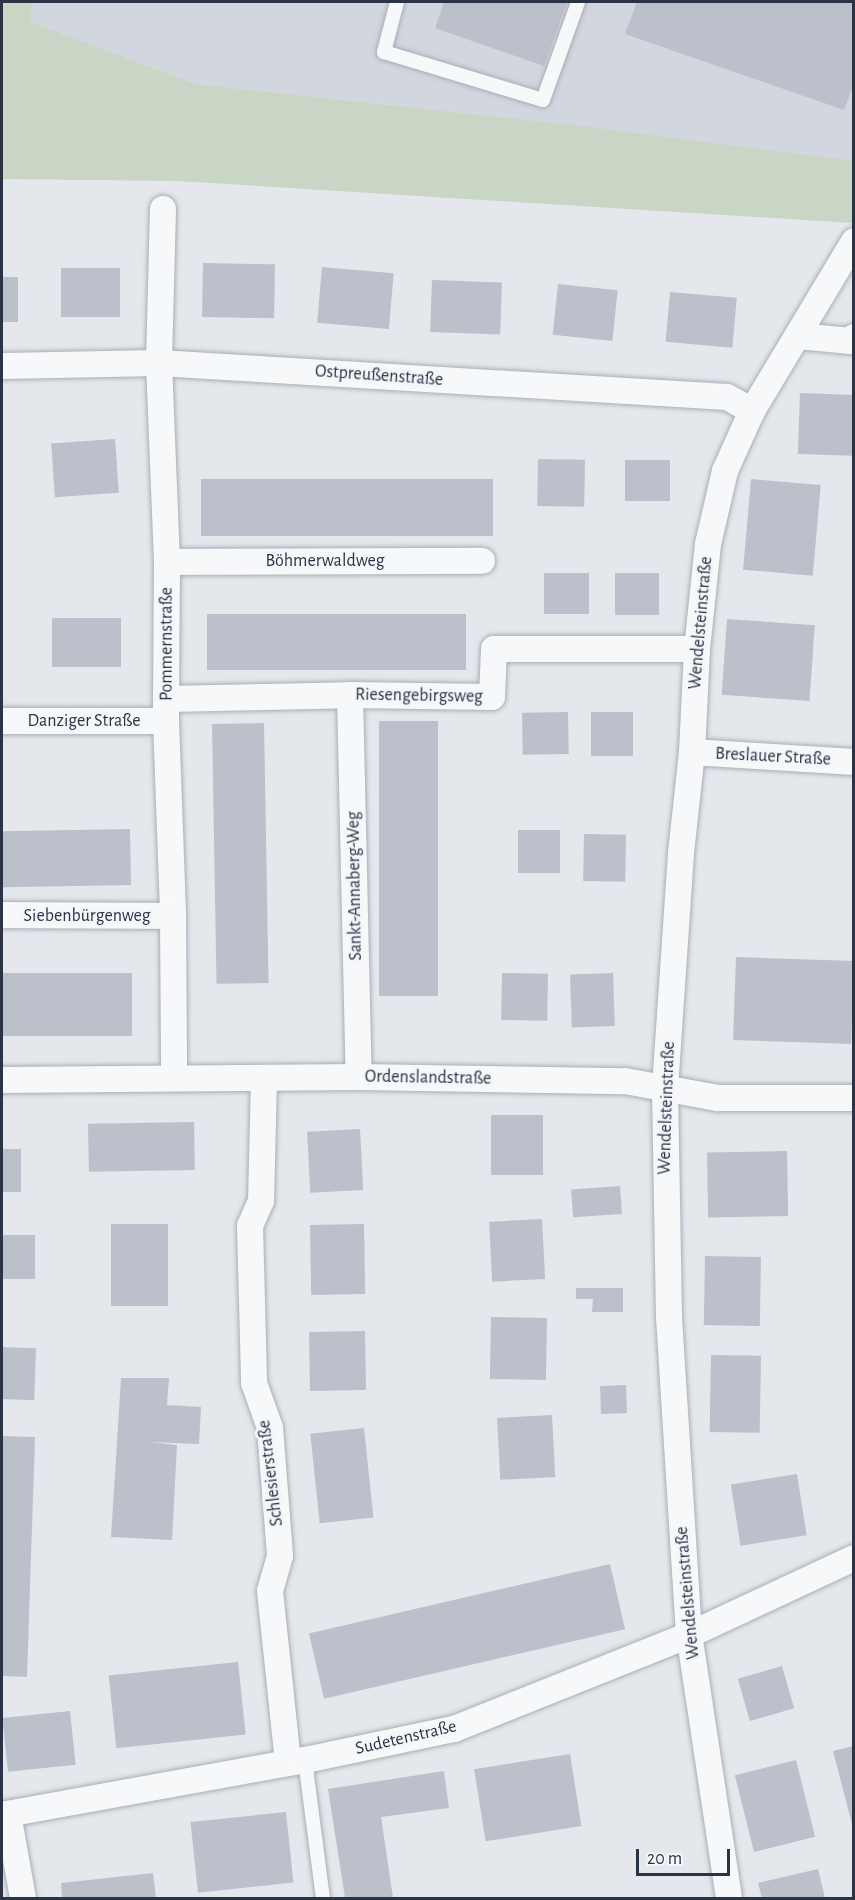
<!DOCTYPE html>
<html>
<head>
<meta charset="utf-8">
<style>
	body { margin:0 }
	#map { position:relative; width:855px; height:1900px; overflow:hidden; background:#e4e7ec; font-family:"Alegreya Sans",sans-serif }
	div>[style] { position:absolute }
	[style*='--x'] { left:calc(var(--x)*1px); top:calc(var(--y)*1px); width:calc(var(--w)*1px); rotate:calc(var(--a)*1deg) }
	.built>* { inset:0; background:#d2d6de }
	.green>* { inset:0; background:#c9d6c5 }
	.building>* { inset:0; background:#bbc0ca; transform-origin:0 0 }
	.roads { filter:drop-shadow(0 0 2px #a9aeb7) drop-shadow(0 0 2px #a9aeb7) }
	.service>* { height:14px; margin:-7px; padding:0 7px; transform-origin:7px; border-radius:7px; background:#f7f8fa }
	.minor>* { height:26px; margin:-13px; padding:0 13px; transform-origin:13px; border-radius:13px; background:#f7f8fa }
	span { translate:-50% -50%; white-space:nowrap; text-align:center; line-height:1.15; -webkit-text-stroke:6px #f4f6f9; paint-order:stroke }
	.street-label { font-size:18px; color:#2b3445 }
	.frame { position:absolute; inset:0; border:3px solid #2b3445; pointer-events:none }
	.scale { position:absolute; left:636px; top:1849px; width:94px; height:27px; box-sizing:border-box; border:3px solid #2b3445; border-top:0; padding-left:8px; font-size:18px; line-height:21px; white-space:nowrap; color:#2b3445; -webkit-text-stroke:4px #f4f6f9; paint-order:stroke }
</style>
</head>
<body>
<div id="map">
	<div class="built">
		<i style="clip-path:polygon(29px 2px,853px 2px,853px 167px,557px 123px,196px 84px,31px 22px)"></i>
	</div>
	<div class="green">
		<i style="clip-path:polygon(2px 2px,31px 2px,31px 22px,196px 84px,557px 123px,853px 161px,853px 223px,178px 181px,2px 179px)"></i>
	</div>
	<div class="building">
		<i style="clip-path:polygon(444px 2px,567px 2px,544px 66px,435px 28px)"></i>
		<i style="clip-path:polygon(637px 2px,854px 2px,854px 83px,844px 110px,625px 34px)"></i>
		<i style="left:203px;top:263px;width:72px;height:54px;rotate:1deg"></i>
		<i style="left:322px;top:267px;width:72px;height:56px;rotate:5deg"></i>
		<i style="left:61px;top:268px;width:59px;height:49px"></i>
		<i style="left:2px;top:277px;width:16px;height:45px"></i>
		<i style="left:432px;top:280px;width:70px;height:52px;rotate:2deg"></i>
		<i style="left:558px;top:284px;width:60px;height:51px;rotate:6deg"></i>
		<i style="left:670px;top:292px;width:67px;height:50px;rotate:5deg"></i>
		<i style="left:800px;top:393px;width:54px;height:61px;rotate:2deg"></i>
		<i style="left:115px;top:439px;width:54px;height:64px;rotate:86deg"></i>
		<i style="left:538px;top:459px;width:47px;height:47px;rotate:1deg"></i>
		<i style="left:625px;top:460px;width:45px;height:41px"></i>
		<i style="left:201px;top:479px;width:292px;height:57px"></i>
		<i style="left:751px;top:479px;width:70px;height:91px;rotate:5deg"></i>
		<i style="left:544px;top:573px;width:45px;height:41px"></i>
		<i style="left:659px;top:573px;width:42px;height:44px;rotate:90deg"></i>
		<i style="left:466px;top:614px;width:56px;height:259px;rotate:90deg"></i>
		<i style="left:52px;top:618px;width:69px;height:49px"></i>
		<i style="left:727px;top:619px;width:88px;height:76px;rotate:4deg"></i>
		<i style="left:568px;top:712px;width:42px;height:46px;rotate:89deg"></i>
		<i style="left:591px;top:712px;width:42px;height:44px"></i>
		<i style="left:379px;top:721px;width:59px;height:275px"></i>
		<i style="left:264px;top:723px;width:260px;height:52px;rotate:89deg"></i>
		<i style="left:130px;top:829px;width:56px;height:128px;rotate:89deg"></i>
		<i style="left:518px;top:830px;width:42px;height:43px"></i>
		<i style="left:584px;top:834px;width:42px;height:47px;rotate:1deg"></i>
		<i style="left:736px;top:957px;width:118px;height:83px;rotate:2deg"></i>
		<i style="left:2px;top:973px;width:130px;height:63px"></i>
		<i style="left:502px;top:973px;width:46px;height:47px;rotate:1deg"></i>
		<i style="left:613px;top:973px;width:53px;height:43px;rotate:88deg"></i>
		<i style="left:543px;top:1115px;width:60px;height:52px;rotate:90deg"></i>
		<i style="left:194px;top:1122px;width:48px;height:106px;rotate:89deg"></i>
		<i style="left:360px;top:1129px;width:61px;height:53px;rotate:87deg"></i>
		<i style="left:2px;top:1149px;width:19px;height:43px"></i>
		<i style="left:787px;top:1151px;width:65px;height:80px;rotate:89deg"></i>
		<i style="left:620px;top:1186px;width:28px;height:49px;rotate:86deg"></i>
		<i style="left:542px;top:1219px;width:60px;height:53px;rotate:87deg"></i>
		<i style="left:111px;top:1224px;width:57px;height:82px"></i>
		<i style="left:364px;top:1224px;width:70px;height:54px;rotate:89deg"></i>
		<i style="left:35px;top:1235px;width:44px;height:33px;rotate:90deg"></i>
		<i style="left:705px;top:1256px;width:56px;height:69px;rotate:1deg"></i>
		<i style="clip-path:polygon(576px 1288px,623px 1288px,623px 1312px,592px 1312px,593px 1299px,576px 1299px)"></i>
		<i style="left:491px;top:1317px;width:56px;height:62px;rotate:1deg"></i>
		<i style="left:365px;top:1331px;width:59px;height:56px;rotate:89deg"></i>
		<i style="left:2px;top:1347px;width:34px;height:52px;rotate:2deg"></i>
		<i style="left:711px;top:1355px;width:50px;height:77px;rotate:1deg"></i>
		<i style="clip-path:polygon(121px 1378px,169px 1378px,167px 1405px,201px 1407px,199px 1444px,149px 1442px,177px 1445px,172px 1540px,111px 1537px)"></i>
		<i style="left:626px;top:1385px;width:28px;height:26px;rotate:88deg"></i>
		<i style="left:552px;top:1415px;width:62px;height:55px;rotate:87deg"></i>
		<i style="left:364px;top:1428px;width:90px;height:54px;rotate:84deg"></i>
		<i style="clip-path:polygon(2px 1436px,35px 1437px,27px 1677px,2px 1676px)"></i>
		<i style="left:797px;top:1474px;width:62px;height:67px;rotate:81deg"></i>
		<i style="left:610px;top:1564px;width:67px;height:309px;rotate:77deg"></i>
		<i style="left:238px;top:1662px;width:73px;height:130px;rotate:84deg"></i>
		<i style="left:782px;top:1666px;width:44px;height:46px;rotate:74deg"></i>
		<i style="left:70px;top:1711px;width:54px;height:68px;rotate:84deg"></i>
		<i style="clip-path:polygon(854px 1746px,854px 1828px,853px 1828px,833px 1751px)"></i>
		<i style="left:570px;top:1754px;width:73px;height:97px;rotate:81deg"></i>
		<i style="left:796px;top:1760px;width:79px;height:63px;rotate:76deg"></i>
		<i style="clip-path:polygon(444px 1771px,449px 1808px,381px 1817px,393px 1898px,345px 1898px,328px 1789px)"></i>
		<i style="left:286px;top:1812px;width:71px;height:96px;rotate:84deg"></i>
		<i style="clip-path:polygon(818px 1869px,825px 1898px,762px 1898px,758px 1883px)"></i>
		<i style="clip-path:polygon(153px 1873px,156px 1898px,62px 1898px,61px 1883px)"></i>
	</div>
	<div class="roads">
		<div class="service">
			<i style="--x:397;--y:2;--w:52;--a:104.6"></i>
			<i style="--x:384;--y:52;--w:166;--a:16.8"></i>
			<i style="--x:543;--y:100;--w:104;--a:-70.3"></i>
			<i style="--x:305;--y:1760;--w:139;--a:82.6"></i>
		</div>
		<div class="minor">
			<i style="--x:163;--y:209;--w:154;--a:91.5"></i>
			<i style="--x:159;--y:363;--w:199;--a:87.7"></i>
			<i style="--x:167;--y:562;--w:159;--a:90.4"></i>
			<i style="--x:166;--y:721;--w:195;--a:87.9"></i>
			<i style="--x:173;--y:916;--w:162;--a:89.6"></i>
			<i style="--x:798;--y:336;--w:53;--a:5.4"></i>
			<i style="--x:851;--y:341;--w:5;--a:-53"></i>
			<i style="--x:2;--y:366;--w:157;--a:-1.1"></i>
			<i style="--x:159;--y:363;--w:569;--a:3.43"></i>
			<i style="--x:727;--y:397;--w:29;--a:29"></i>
			<i style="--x:167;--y:562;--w:315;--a:-0.2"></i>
			<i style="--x:350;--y:695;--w:382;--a:88.7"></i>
			<i style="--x:166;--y:699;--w:184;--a:-1.2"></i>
			<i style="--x:350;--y:695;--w:142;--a:0.8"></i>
			<i style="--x:492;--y:697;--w:48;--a:-87.6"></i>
			<i style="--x:494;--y:649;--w:203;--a:0"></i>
			<i style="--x:2;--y:721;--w:164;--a:0"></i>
			<i style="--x:692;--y:752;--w:162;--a:3.5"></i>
			<i style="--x:2;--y:915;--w:171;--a:0.3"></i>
			<i style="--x:264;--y:1079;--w:122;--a:91.4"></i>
			<i style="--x:261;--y:1201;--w:27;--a:114"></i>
			<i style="--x:250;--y:1226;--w:157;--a:88.5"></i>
			<i style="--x:254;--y:1383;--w:48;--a:70.4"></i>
			<i style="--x:270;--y:1428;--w:128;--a:85.5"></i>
			<i style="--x:280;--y:1556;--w:36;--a:106"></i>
			<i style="--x:270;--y:1591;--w:171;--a:84"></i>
			<i style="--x:2;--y:1080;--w:357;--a:-0.5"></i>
			<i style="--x:359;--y:1077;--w:266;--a:0.9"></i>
			<i style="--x:625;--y:1081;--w:95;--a:10.4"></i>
			<i style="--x:718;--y:1098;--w:136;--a:0"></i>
			<i style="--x:8;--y:1814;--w:85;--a:79.9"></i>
			<i style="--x:2;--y:1815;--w:308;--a:-10.3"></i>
			<i style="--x:305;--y:1760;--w:152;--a:-11.8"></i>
			<i style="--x:454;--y:1729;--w:253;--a:-21.8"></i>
			<i style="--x:689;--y:1635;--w:182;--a:-25"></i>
			<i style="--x:729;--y:1898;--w:266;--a:-98.6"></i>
			<i style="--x:689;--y:1635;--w:319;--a:-93.6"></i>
			<i style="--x:669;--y:1317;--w:229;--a:-91"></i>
			<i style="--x:665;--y:1088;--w:236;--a:-86.1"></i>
			<i style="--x:681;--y:853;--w:102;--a:-83.8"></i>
			<i style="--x:692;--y:752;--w:103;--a:-87.2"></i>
			<i style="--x:697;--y:649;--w:106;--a:-84"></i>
			<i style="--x:708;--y:544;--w:75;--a:-76.9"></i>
			<i style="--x:725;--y:471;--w:66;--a:-65.8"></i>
			<i style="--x:752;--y:411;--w:198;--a:-59"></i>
		</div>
	</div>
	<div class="street-label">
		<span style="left:379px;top:376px;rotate:4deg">Ostpreußenstraße</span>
		<span style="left:325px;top:561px">Böhmerwaldweg</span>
		<span style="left:701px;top:623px;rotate:-85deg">Wendelsteinstraße</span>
		<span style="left:167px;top:644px;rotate:-90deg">Pommernstraße</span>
		<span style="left:419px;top:696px;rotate:1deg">Riesengebirgsweg</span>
		<span style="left:84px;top:721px">Danziger Straße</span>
		<span style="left:773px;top:757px;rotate:3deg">Breslauer Straße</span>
		<span style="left:355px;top:886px;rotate:-91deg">Sankt-Annaberg-Weg</span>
		<span style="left:87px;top:916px">Siebenbürgenweg</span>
		<span style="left:428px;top:1078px;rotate:1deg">Ordenslandstraße</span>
		<span style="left:667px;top:1108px;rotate:-88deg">Wendelsteinstraße</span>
		<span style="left:271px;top:1473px;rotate:-97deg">Schlesierstraße</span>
		<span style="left:688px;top:1593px;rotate:-95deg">Wendelsteinstraße</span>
		<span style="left:406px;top:1738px;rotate:-13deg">Sudetenstraße</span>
	</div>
	<div class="frame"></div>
	<div class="scale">20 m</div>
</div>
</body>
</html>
